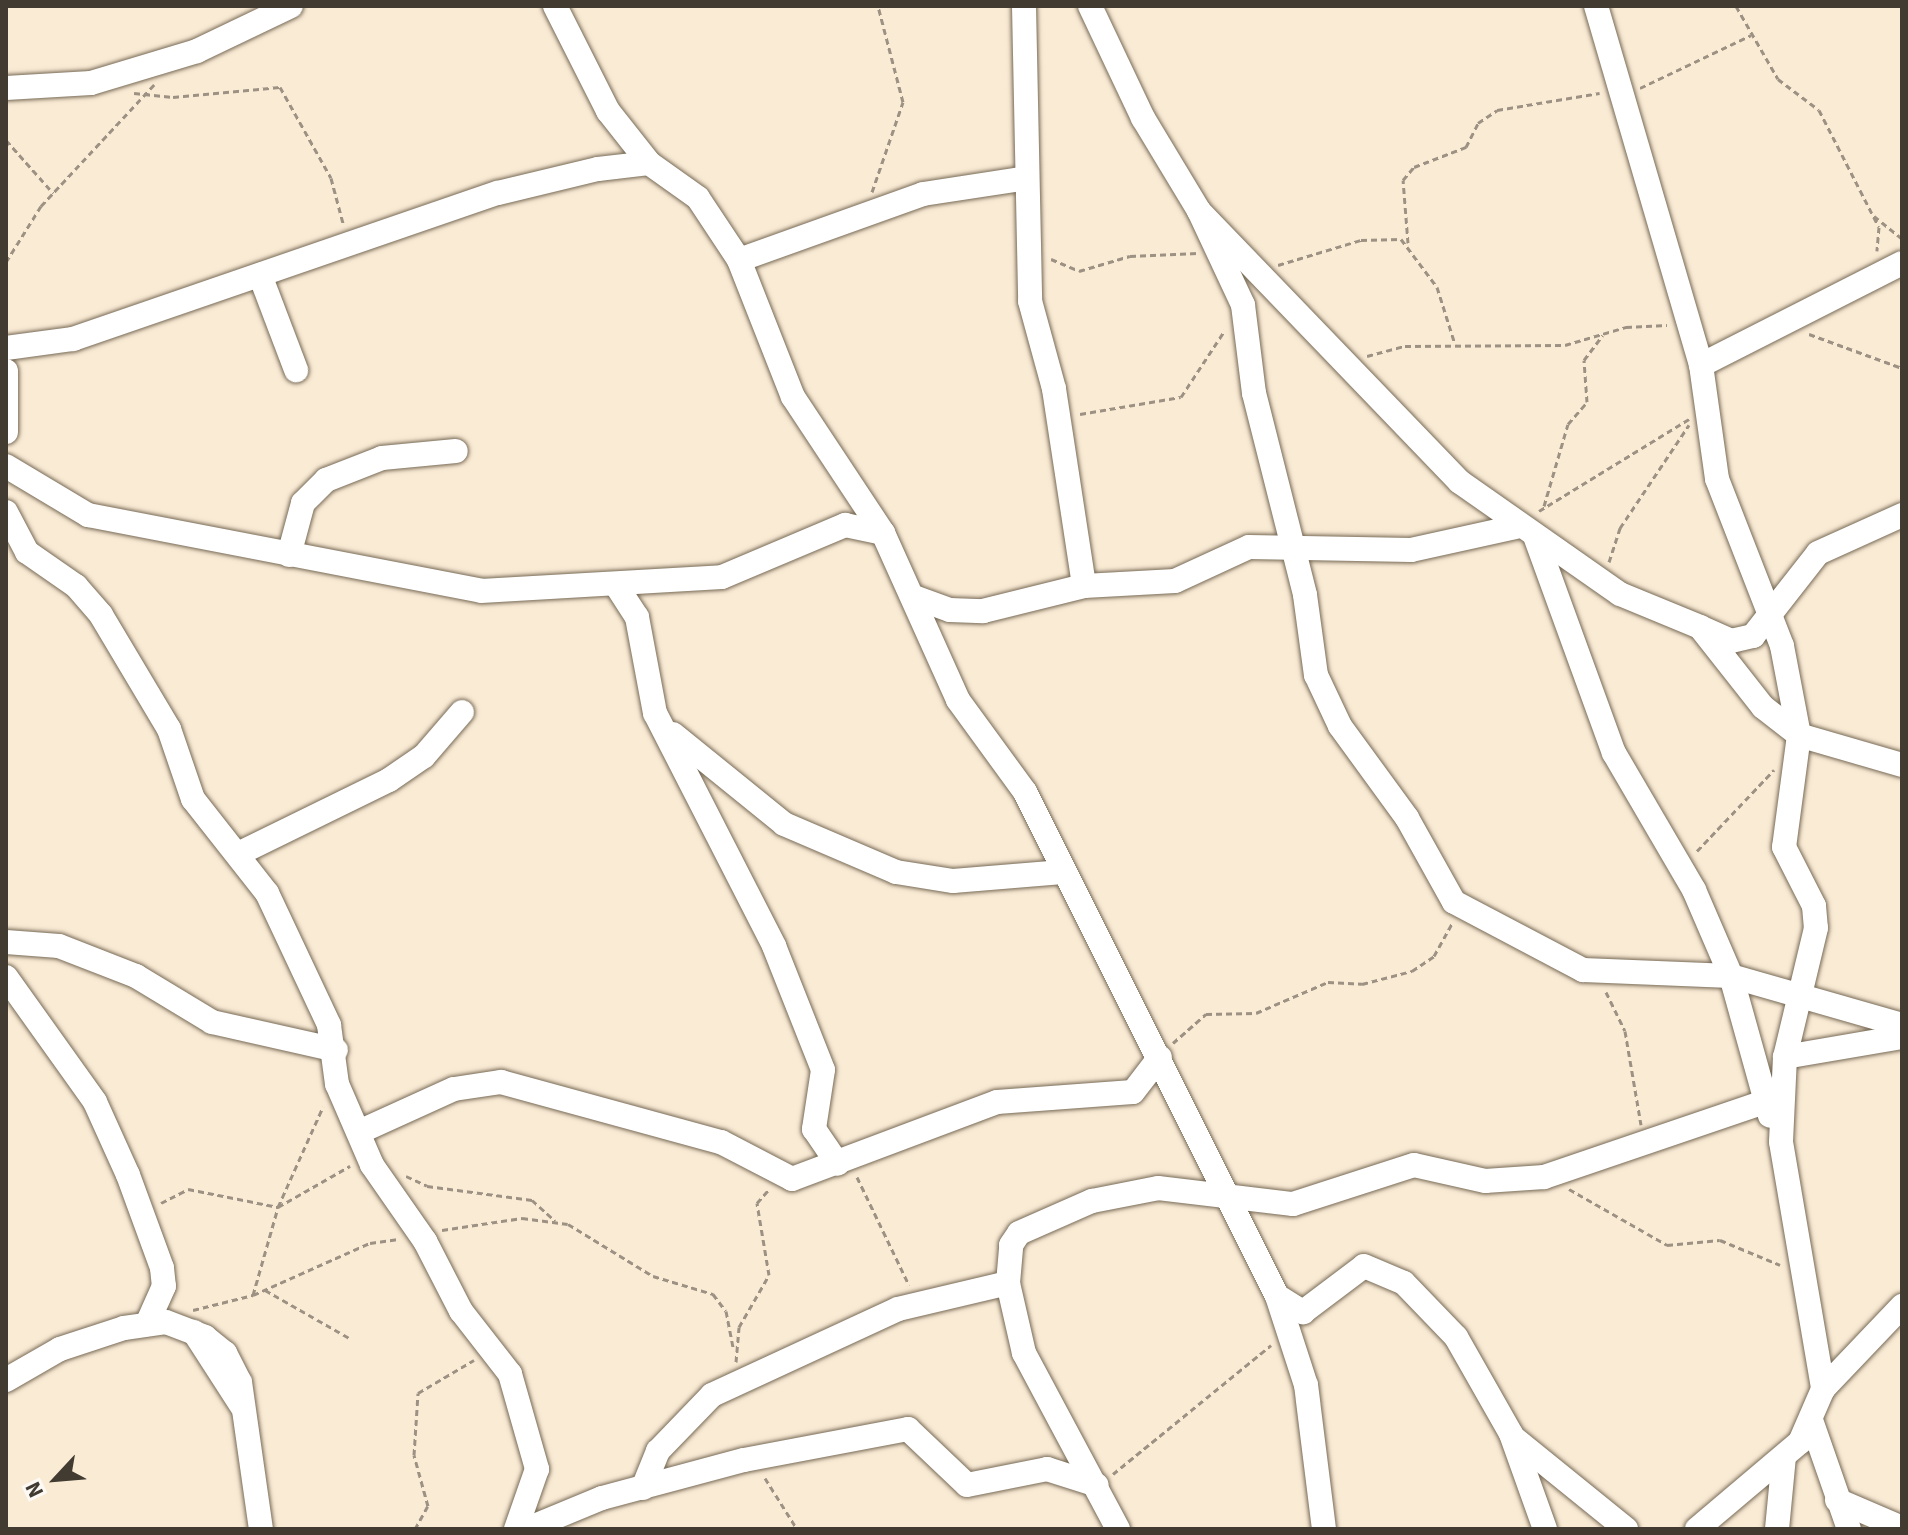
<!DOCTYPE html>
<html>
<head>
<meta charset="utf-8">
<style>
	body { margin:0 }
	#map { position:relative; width:1908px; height:1535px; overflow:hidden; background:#faebd5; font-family:"Source Sans 3",sans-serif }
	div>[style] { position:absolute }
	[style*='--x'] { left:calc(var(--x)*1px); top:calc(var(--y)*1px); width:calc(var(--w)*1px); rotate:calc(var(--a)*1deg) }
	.path>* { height:3px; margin-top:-1.5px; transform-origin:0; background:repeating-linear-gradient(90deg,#9c9182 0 6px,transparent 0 10px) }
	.roads { filter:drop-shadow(0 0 2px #776a56) drop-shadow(0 0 2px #776a56) }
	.minor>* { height:24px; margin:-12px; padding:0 12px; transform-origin:12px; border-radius:12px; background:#fff }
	span { translate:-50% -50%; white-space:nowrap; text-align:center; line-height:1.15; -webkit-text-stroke:6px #fdfaf6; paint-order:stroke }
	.frame { position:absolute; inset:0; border:8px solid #413b32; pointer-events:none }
	.north { position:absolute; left:16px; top:1439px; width:80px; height:80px; -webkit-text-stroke:6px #fdfaf6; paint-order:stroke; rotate:244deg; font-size:22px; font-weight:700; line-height:32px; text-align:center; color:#413b32 }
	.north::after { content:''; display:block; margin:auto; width:28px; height:36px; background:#413b32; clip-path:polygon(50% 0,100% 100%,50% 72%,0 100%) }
</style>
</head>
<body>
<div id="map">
	<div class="path">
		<i style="--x:1736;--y:6;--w:84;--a:60.1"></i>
		<i style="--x:1778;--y:79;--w:51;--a:37.1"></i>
		<i style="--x:1819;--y:110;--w:131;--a:62.9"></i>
		<i style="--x:1879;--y:227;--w:24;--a:95"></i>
		<i style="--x:1640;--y:88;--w:123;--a:-25.5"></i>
		<i style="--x:134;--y:93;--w:39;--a:6"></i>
		<i style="--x:173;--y:97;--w:107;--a:-5.3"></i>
		<i style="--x:280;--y:87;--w:104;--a:60.7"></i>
		<i style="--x:331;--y:178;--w:47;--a:75.1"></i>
		<i style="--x:6;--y:140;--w:71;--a:48.4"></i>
		<i style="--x:872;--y:192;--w:95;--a:-71"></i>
		<i style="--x:903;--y:102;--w:99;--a:-104.6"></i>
		<i style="--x:1874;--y:216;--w:36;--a:39"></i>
		<i style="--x:1408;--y:243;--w:63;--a:-94.5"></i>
		<i style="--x:1403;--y:180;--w:17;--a:-50"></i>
		<i style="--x:1414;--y:167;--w:56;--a:-21"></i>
		<i style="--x:1466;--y:147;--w:27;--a:-63"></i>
		<i style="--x:1478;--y:123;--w:23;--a:-34"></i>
		<i style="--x:1497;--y:110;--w:104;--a:-9.4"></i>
		<i style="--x:1051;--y:259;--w:30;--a:23"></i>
		<i style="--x:1079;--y:271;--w:53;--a:-16.4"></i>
		<i style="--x:1130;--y:256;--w:68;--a:-2.5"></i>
		<i style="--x:6;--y:262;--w:66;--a:-58"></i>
		<i style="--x:41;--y:206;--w:166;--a:-47"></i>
		<i style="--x:1278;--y:265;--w:87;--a:-16.8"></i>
		<i style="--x:1361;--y:240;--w:40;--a:-1.4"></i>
		<i style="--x:1401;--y:239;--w:60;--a:53.1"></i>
		<i style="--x:1437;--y:287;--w:60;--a:72.5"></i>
		<i style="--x:1809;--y:334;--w:99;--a:20.1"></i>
		<i style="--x:1367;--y:356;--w:39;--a:-15"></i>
		<i style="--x:1405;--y:346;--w:160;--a:-0.4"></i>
		<i style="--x:1565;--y:345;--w:64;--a:-16.4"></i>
		<i style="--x:1626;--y:327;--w:41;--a:-2.8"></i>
		<i style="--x:1080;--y:414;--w:102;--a:-9.6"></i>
		<i style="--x:1181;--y:397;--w:80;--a:-56.7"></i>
		<i style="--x:1544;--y:506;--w:85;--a:-73.7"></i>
		<i style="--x:1568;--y:424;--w:29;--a:-49"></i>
		<i style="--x:1587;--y:402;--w:42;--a:-94.1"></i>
		<i style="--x:1584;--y:360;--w:31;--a:-53"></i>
		<i style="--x:1539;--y:511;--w:176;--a:-31.5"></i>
		<i style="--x:1609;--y:562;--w:36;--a:-72"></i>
		<i style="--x:1620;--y:528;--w:124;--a:-56.2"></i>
		<i style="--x:1697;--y:851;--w:112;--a:-46.5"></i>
		<i style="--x:1606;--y:992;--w:43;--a:64"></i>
		<i style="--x:1625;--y:1031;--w:95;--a:80.3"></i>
		<i style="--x:1173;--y:1043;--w:44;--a:-41.3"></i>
		<i style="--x:1206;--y:1014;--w:50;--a:-1.1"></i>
		<i style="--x:1256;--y:1013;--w:78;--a:-23.3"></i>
		<i style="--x:1328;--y:982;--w:34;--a:3"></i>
		<i style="--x:1362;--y:984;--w:52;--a:-14.6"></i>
		<i style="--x:1412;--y:971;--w:27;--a:-34"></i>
		<i style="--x:1434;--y:956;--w:38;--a:-61"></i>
		<i style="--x:406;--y:1176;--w:23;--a:25"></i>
		<i style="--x:427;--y:1186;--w:106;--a:7.6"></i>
		<i style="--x:532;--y:1200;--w:31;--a:42"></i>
		<i style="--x:857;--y:1177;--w:120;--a:64.3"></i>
		<i style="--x:1569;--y:1189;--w:113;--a:29.7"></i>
		<i style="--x:1667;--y:1245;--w:53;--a:-5.4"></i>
		<i style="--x:1720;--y:1240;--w:65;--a:22.6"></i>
		<i style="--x:161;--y:1203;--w:30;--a:-27"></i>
		<i style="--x:188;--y:1189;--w:92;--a:11.3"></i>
		<i style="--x:278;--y:1207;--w:110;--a:-65.8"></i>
		<i style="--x:442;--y:1230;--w:81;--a:-8.5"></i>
		<i style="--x:522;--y:1218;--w:46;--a:7.4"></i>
		<i style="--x:568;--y:1224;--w:100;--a:31.5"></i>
		<i style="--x:653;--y:1276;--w:63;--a:16.7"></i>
		<i style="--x:713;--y:1294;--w:21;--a:53"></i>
		<i style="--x:726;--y:1311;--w:38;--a:79"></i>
		<i style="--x:265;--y:1290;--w:99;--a:29.7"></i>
		<i style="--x:253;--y:1295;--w:91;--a:-74.1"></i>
		<i style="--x:278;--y:1207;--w:83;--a:-29.7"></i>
		<i style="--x:193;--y:1310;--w:62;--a:-14"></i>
		<i style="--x:253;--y:1295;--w:128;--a:-24"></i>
		<i style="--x:370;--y:1243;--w:29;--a:-8"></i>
		<i style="--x:736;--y:1362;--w:35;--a:-85"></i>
		<i style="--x:739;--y:1327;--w:60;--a:-60"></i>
		<i style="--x:769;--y:1275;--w:73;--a:-99.5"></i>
		<i style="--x:757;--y:1203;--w:18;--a:-49"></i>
		<i style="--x:1113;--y:1474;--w:204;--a:-39.2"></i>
		<i style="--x:765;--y:1478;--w:60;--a:57.9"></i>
		<i style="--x:415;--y:1529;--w:26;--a:-61"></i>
		<i style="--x:428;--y:1506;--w:53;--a:-105.4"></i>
		<i style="--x:414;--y:1455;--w:62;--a:-86.3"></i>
		<i style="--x:418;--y:1393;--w:65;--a:-30.5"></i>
	</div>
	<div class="roads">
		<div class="minor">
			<i style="--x:555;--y:6;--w:118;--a:63.2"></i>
			<i style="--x:608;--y:111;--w:66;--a:51.7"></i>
			<i style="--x:1024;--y:6;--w:295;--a:88.8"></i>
			<i style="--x:1030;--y:301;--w:91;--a:74.7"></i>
			<i style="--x:1054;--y:389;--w:199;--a:81.3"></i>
			<i style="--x:1090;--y:6;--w:124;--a:64.7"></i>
			<i style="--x:1143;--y:118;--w:109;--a:58.9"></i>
			<i style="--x:1199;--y:211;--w:376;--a:46.1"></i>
			<i style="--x:1460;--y:482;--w:195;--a:35"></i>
			<i style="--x:1620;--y:594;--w:87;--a:22.4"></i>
			<i style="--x:1700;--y:627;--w:102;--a:51.8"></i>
			<i style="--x:1763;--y:707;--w:46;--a:37.9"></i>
			<i style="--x:1799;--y:735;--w:107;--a:16.2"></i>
			<i style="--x:1596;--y:6;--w:374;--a:73.7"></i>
			<i style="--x:1701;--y:365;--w:115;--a:82"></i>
			<i style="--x:1717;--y:479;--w:179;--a:68.7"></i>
			<i style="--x:1782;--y:646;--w:91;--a:79.2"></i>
			<i style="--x:1799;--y:735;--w:113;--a:97.6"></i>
			<i style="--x:1784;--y:847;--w:66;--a:63"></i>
			<i style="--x:1814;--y:906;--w:22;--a:85"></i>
			<i style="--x:1816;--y:928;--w:133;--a:103.5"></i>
			<i style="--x:1785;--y:1057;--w:85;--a:92.7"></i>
			<i style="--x:1781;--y:1142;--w:251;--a:80.3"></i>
			<i style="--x:1823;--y:1389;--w:58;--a:113.5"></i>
			<i style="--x:1800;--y:1442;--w:135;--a:139.8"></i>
			<i style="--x:6;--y:88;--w:85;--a:-3.4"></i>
			<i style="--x:91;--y:83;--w:111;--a:-16.8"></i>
			<i style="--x:197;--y:51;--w:104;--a:-25.6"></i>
			<i style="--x:1199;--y:211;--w:104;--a:64.9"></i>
			<i style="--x:1243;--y:305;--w:89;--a:82.9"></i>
			<i style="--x:1254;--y:393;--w:208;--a:75.8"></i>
			<i style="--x:1305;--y:595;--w:81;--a:82.2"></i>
			<i style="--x:1316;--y:675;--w:56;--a:64.8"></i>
			<i style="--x:1340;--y:726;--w:114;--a:53.9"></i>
			<i style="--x:1407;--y:818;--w:96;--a:60.8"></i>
			<i style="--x:1454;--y:902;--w:146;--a:27.8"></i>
			<i style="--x:1583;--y:970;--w:148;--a:2.3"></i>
			<i style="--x:1731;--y:976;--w:178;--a:16"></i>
			<i style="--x:739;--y:260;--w:195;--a:-19.7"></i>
			<i style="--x:923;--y:194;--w:105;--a:-8.7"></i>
			<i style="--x:260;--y:275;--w:102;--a:69.2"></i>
			<i style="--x:6;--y:348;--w:68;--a:-7.7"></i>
			<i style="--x:73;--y:339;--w:449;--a:-19"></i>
			<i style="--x:498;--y:193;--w:103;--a:-13.5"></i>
			<i style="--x:598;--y:169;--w:51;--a:-6.7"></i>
			<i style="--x:649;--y:163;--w:60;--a:35.5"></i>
			<i style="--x:698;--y:198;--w:74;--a:56.5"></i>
			<i style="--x:739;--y:260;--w:147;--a:68.5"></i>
			<i style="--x:793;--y:397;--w:163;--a:56.5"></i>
			<i style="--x:883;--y:533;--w:183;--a:65.8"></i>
			<i style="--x:958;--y:700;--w:114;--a:53.9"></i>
			<i style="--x:1025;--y:792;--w:563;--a:63.43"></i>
			<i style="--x:1277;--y:1296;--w:31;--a:32"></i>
			<i style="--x:1303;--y:1312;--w:76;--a:-37"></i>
			<i style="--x:1364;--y:1266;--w:43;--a:23"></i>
			<i style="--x:1404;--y:1283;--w:75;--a:46.1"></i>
			<i style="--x:1456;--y:1337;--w:112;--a:60.4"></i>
			<i style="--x:1511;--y:1434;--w:101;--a:70.3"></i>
			<i style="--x:1701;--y:365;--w:225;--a:-26.9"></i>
			<i style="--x:6;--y:371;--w:61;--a:90"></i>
			<i style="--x:6;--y:466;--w:96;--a:30.9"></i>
			<i style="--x:88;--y:515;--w:400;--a:10.9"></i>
			<i style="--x:481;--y:591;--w:241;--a:-3.3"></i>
			<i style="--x:722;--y:577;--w:134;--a:-22.9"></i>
			<i style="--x:845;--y:525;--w:39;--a:12"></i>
			<i style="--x:6;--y:512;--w:45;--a:62.3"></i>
			<i style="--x:27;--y:552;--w:60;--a:34.8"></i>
			<i style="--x:76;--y:586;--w:38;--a:49"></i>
			<i style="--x:101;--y:615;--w:133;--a:59.2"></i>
			<i style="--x:169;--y:729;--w:74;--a:71.1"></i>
			<i style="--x:193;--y:799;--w:120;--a:51.8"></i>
			<i style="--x:267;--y:893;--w:146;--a:64.8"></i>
			<i style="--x:329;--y:1025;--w:60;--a:82.3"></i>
			<i style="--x:337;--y:1084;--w:88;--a:66.6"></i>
			<i style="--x:372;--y:1165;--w:93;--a:55.1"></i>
			<i style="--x:425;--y:1241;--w:79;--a:62.8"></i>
			<i style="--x:461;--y:1311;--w:80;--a:52.1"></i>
			<i style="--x:510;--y:1374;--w:99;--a:74.1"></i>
			<i style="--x:537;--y:1469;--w:64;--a:109.3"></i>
			<i style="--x:1536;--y:539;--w:228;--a:70"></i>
			<i style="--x:1614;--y:753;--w:159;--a:59.7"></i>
			<i style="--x:1694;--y:890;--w:94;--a:66.7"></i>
			<i style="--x:1731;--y:976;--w:145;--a:74.4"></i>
			<i style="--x:289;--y:555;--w:54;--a:-74.9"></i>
			<i style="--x:303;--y:503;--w:33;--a:-45"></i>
			<i style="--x:326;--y:480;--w:60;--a:-21.4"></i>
			<i style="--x:382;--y:458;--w:74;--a:-5.4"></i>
			<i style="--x:618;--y:588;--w:35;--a:57"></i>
			<i style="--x:637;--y:617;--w:98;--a:79.4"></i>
			<i style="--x:655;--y:713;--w:262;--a:62.9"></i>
			<i style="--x:774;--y:946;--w:133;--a:68.4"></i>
			<i style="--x:823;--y:1070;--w:60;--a:98.7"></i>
			<i style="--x:814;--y:1129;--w:42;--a:55.6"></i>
			<i style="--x:914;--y:597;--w:38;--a:20"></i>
			<i style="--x:950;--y:610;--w:33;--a:2"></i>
			<i style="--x:983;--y:611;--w:104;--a:-13.9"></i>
			<i style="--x:1084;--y:586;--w:91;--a:-3.1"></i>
			<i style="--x:1175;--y:581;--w:81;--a:-24.7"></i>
			<i style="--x:1249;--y:547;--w:162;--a:1.1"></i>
			<i style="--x:1411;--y:550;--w:107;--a:-12.4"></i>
			<i style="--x:1702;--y:628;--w:32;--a:24"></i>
			<i style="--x:1731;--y:641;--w:23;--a:-13"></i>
			<i style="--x:1753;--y:636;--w:105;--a:-51.9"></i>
			<i style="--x:1818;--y:553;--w:92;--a:-24.3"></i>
			<i style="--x:673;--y:734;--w:143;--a:39"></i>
			<i style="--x:784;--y:824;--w:122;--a:23.2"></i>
			<i style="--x:896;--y:872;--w:58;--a:9"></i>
			<i style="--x:953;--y:881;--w:110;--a:-4.7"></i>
			<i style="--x:240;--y:853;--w:166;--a:-26.1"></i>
			<i style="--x:389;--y:780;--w:42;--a:-34.4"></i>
			<i style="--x:424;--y:756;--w:58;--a:-49.2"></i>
			<i style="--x:6;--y:942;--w:53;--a:4.3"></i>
			<i style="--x:59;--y:946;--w:83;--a:21.3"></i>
			<i style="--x:136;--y:976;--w:89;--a:31.2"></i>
			<i style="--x:212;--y:1022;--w:127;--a:12.7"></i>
			<i style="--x:6;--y:977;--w:153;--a:54.5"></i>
			<i style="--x:95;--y:1102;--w:80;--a:65.7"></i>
			<i style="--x:128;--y:1175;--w:99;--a:69.9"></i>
			<i style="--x:162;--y:1268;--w:18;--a:84"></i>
			<i style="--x:164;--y:1286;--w:42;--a:114.1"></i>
			<i style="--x:1785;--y:1057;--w:119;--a:-9.7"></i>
			<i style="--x:359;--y:1132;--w:104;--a:-24.4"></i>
			<i style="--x:454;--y:1089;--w:48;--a:-8.5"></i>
			<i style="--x:501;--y:1082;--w:228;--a:15.3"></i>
			<i style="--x:721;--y:1142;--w:80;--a:27.5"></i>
			<i style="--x:792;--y:1179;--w:219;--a:-20.6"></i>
			<i style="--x:997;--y:1102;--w:136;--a:-4.2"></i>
			<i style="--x:1133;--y:1092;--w:44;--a:-52.4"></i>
			<i style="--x:1277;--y:1296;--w:94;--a:72"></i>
			<i style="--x:1306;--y:1385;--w:145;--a:82.9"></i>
			<i style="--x:194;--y:1332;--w:87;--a:57.2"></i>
			<i style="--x:6;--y:1380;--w:62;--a:-29.9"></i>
			<i style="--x:60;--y:1349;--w:67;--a:-18.2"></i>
			<i style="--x:124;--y:1328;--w:42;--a:-8.1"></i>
			<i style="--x:166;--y:1322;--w:42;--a:21"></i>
			<i style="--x:205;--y:1337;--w:26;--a:39"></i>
			<i style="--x:225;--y:1353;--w:33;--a:63"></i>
			<i style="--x:240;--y:1382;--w:148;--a:81.9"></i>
			<i style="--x:1823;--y:1389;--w:115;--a:-46.4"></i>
			<i style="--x:1812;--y:1423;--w:112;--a:70.8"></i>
			<i style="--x:1515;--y:1439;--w:143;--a:39"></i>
			<i style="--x:643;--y:1488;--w:40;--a:-68"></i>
			<i style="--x:658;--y:1451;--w:78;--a:-46"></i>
			<i style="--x:712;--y:1395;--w:205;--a:-24.8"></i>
			<i style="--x:898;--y:1309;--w:113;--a:-13.3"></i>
			<i style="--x:1837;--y:1500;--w:71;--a:23.3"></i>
			<i style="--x:527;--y:1529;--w:81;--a:-22.5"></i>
			<i style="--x:602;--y:1498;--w:147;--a:-15"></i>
			<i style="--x:744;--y:1460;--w:167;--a:-10.7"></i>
			<i style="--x:908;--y:1429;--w:81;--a:43.5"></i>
			<i style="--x:967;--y:1485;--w:82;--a:-11.3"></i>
			<i style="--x:1047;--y:1469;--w:52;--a:17.7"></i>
			<i style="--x:1118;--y:1529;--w:200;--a:-118.1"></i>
			<i style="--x:1024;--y:1353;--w:72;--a:-102.9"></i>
			<i style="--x:1008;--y:1283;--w:38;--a:-85"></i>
			<i style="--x:1011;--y:1245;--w:14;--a:-56"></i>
			<i style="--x:1019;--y:1233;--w:80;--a:-23.7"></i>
			<i style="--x:1092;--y:1201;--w:67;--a:-11.1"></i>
			<i style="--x:1158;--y:1188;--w:136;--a:6.8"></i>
			<i style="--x:1293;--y:1204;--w:127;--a:-17.9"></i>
			<i style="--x:1414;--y:1165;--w:73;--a:12.7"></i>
			<i style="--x:1485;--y:1181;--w:59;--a:-3.9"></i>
			<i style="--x:1544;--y:1177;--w:232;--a:-18.8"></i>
			<i style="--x:1777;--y:1529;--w:73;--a:-84.5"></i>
		</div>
	</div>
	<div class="frame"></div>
	<div class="north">N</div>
</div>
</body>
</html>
